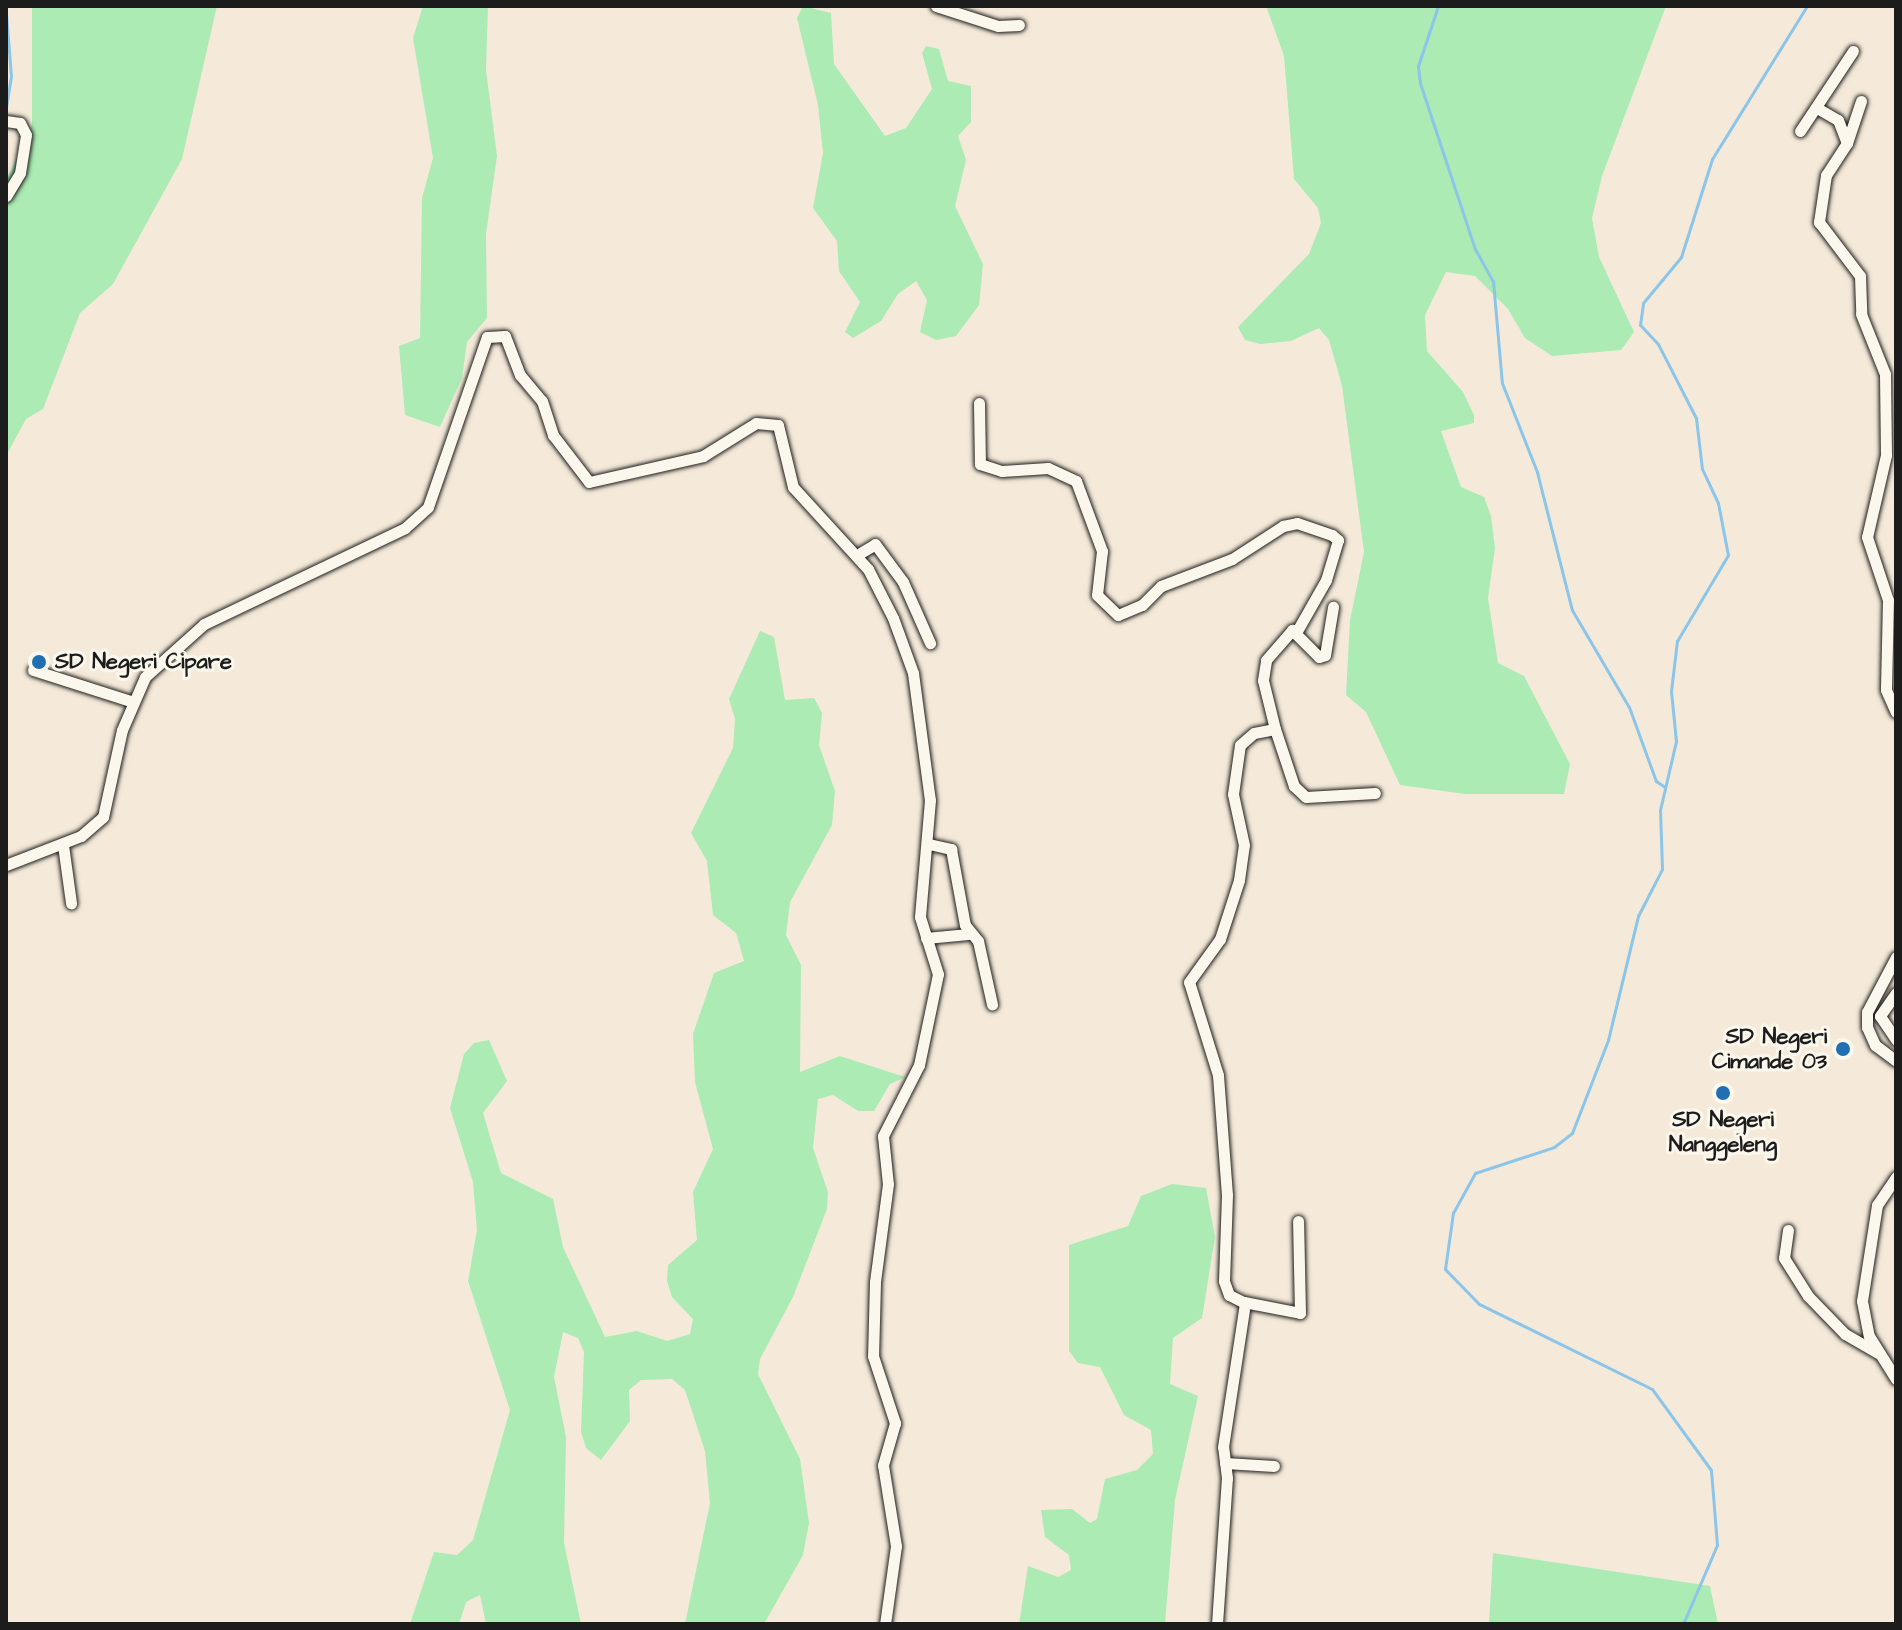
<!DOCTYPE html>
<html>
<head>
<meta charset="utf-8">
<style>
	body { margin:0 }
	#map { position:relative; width:1902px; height:1630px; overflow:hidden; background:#f5ead9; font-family:"Architects Daughter",sans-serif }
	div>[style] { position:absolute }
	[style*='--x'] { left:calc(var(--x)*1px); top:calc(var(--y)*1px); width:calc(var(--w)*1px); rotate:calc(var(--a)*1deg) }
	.green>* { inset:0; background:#acebb3 }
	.stream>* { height:3px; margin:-1.5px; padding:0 1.5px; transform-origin:1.5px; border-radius:1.5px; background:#8bc5ea }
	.roads { filter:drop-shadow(0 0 2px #1c1c1c) drop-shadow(0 0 2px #1c1c1c) }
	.minor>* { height:11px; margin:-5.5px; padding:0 5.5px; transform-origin:5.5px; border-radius:5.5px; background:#fbf7ec }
	.dots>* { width:22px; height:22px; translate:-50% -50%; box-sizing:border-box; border:4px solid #fbf7ec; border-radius:50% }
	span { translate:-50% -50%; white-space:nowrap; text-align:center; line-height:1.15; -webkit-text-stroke:6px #fbf7ec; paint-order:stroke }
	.poi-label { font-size:22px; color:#1c1c1c; font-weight:700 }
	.left { translate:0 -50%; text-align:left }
	.right { translate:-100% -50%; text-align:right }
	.frame { position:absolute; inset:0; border:8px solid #1c1c1c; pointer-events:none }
</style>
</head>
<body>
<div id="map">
	<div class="green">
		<i style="clip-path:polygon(32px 6px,217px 6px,182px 159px,113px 284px,80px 313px,43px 409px,26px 419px,6px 456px,6px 181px,32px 125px)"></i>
		<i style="clip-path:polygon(423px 6px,488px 6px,486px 70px,497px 156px,486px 234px,487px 318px,467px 342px,462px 378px,440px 427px,405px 415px,399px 346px,420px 338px,422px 198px,433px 158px,413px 38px)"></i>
		<i style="clip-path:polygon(803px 6px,831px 13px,834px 64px,885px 136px,906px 128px,932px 89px,922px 53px,926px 46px,939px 49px,948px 81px,971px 86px,971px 122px,958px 136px,966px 160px,955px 206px,983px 264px,979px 305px,956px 336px,936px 340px,920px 332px,927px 300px,916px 281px,898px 294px,881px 321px,853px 338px,845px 332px,860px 302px,839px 271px,837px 241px,813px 208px,823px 153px,818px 105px,797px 18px)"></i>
		<i style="clip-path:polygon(1266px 6px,1666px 6px,1602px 176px,1592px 218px,1599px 257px,1634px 332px,1621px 350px,1552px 356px,1525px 338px,1508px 309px,1475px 276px,1446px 272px,1425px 315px,1427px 351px,1463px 392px,1474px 415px,1474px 423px,1441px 431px,1461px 487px,1484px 497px,1491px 516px,1495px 548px,1488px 598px,1498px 663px,1524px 676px,1570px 764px,1564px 794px,1465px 794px,1400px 785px,1366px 712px,1346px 695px,1350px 620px,1364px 552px,1342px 386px,1329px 340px,1319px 328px,1291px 341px,1260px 344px,1245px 340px,1238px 327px,1309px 254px,1321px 223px,1318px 208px,1294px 179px,1284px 56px)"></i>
		<i style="clip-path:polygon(760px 631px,774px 637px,785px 700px,814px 698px,822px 713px,819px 745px,835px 791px,832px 825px,790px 902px,786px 935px,801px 965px,800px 1072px,840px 1056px,905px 1077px,890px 1084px,874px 1111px,858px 1111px,833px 1095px,818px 1099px,813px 1148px,828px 1192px,827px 1209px,793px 1297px,760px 1359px,758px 1374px,800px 1459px,809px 1523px,803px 1555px,764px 1624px,685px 1624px,710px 1503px,705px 1451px,685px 1390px,672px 1379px,641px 1380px,629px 1390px,630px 1421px,601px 1460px,586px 1448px,581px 1432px,584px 1352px,578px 1338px,563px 1332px,554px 1377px,566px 1437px,564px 1543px,581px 1624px,486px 1624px,480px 1595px,466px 1602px,459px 1624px,410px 1624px,434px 1552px,457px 1555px,473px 1540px,510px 1410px,468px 1281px,477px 1230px,473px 1182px,450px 1108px,464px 1054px,474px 1043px,489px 1040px,507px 1081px,483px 1113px,501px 1173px,553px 1199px,563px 1247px,605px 1337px,637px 1331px,667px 1341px,690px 1334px,693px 1319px,672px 1297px,667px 1281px,668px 1265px,697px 1240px,693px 1192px,713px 1149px,695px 1082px,693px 1034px,714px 973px,744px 961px,736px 933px,713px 915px,707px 861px,691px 833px,733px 748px,735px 719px,729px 699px)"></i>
		<i style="clip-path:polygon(1172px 1184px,1206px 1188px,1215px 1237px,1202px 1318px,1173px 1338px,1170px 1384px,1198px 1396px,1175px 1500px,1165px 1624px,1019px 1624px,1028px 1566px,1058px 1577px,1071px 1570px,1069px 1555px,1045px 1537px,1041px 1510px,1072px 1509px,1090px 1523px,1097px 1519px,1105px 1479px,1137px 1470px,1153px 1454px,1151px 1430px,1124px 1415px,1100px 1367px,1078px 1363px,1069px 1351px,1069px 1245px,1128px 1226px,1141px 1196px)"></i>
		<i style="clip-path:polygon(1493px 1553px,1710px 1586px,1718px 1624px,1489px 1624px)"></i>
	</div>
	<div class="stream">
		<i style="--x:1438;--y:6;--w:63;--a:108.4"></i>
		<i style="--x:1418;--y:66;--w:17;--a:83"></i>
		<i style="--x:1420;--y:83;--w:175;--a:71.7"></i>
		<i style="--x:1475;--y:249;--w:37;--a:61"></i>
		<i style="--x:1493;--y:281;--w:102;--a:85"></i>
		<i style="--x:1502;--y:383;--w:96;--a:68.5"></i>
		<i style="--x:1537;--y:472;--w:142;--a:75.8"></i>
		<i style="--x:1572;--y:610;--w:113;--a:59.6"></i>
		<i style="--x:1629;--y:707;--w:79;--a:70"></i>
		<i style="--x:1656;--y:781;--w:11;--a:34"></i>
		<i style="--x:6;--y:13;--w:63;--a:85.5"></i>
		<i style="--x:11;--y:76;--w:30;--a:99"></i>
		<i style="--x:1683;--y:1624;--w:86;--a:-66.7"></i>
		<i style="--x:1717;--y:1545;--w:75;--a:-94.6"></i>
		<i style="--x:1711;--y:1470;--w:100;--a:-126.1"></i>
		<i style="--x:1652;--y:1389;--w:193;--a:-153.8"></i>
		<i style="--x:1479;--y:1304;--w:49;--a:-134.2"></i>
		<i style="--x:1445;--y:1269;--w:57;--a:-81.9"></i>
		<i style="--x:1453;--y:1213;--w:46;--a:-61.2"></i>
		<i style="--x:1475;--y:1173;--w:83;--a:-18.2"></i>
		<i style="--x:1554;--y:1147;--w:23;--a:-38"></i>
		<i style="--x:1572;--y:1133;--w:100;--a:-68.8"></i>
		<i style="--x:1608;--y:1040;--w:128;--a:-76.4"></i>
		<i style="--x:1638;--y:916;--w:53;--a:-62.9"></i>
		<i style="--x:1662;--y:869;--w:59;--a:-91.9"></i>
		<i style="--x:1660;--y:810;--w:71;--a:-76.9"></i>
		<i style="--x:1676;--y:741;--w:50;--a:-95.7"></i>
		<i style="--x:1671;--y:691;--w:50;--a:-83.2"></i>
		<i style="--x:1677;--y:641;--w:100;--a:-59.3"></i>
		<i style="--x:1728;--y:555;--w:53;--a:-100.9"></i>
		<i style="--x:1718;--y:503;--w:38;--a:-115"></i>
		<i style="--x:1702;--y:469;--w:51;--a:-96.7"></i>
		<i style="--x:1696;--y:418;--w:83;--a:-117.2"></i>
		<i style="--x:1658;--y:344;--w:26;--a:-133"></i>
		<i style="--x:1640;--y:325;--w:22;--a:-82"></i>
		<i style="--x:1643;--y:303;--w:60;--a:-50.4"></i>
		<i style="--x:1681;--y:257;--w:103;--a:-72.4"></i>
		<i style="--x:1712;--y:159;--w:180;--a:-58.2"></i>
	</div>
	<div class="roads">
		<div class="minor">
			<i style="--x:936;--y:6;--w:65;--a:17.9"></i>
			<i style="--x:998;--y:26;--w:21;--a:-3"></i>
			<i style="--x:1861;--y:101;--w:44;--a:108.4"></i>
			<i style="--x:1847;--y:143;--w:38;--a:123"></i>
			<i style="--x:1826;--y:175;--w:48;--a:98.5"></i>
			<i style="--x:1819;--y:222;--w:68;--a:52.8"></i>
			<i style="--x:1860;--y:276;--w:38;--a:88"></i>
			<i style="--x:1861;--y:314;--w:65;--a:68.2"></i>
			<i style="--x:1885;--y:374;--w:81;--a:89.3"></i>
			<i style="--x:1886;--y:455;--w:84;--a:103"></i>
			<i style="--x:1867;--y:537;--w:66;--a:71.6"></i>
			<i style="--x:1888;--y:600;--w:90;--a:91.3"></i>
			<i style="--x:1886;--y:690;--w:24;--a:66"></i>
			<i style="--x:1817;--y:108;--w:24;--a:30"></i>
			<i style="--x:1838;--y:120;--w:25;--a:69"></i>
			<i style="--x:6;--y:121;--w:14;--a:8"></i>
			<i style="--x:20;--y:123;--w:13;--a:63"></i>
			<i style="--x:26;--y:135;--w:38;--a:99"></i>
			<i style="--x:20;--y:173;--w:27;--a:121"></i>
			<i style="--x:1800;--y:131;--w:96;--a:-56.5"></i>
			<i style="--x:979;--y:403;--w:61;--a:89.1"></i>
			<i style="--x:980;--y:464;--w:23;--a:18"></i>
			<i style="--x:1002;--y:471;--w:46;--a:-3.7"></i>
			<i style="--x:1048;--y:468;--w:31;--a:25"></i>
			<i style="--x:1076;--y:481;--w:75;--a:69.6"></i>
			<i style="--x:1102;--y:551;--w:44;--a:96.5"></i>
			<i style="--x:1097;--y:595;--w:29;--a:44"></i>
			<i style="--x:1118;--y:615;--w:26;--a:-23"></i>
			<i style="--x:1142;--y:605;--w:27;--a:-45"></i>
			<i style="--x:1161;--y:586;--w:76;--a:-20.8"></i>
			<i style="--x:1232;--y:559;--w:61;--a:-32.9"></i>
			<i style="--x:1283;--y:526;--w:14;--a:-12"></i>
			<i style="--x:1297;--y:523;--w:37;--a:19"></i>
			<i style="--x:1332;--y:535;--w:8;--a:40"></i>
			<i style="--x:1338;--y:540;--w:42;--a:106.7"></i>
			<i style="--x:1326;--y:580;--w:59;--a:119.6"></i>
			<i style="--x:857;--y:555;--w:21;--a:-31"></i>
			<i style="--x:875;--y:544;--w:47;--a:53.6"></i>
			<i style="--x:903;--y:582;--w:67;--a:66.1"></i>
			<i style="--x:33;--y:670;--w:105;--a:17.7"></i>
			<i style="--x:1275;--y:729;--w:60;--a:71.6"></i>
			<i style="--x:1294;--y:786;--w:16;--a:43"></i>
			<i style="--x:1306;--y:797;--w:69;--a:-3.3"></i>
			<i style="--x:929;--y:844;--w:23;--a:13"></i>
			<i style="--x:951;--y:849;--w:77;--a:79.6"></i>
			<i style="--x:965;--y:925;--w:21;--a:51"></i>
			<i style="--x:978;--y:941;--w:65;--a:77.5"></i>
			<i style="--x:63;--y:845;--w:59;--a:82.1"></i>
			<i style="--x:6;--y:865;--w:80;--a:-21.1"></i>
			<i style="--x:81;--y:836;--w:29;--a:-41"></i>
			<i style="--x:103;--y:817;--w:89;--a:-77.7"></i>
			<i style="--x:122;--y:730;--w:58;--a:-66.5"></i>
			<i style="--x:145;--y:677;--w:79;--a:-41.9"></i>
			<i style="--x:204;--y:624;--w:223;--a:-25.5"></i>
			<i style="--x:405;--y:528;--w:31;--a:-42"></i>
			<i style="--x:428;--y:507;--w:180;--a:-70.9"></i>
			<i style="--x:487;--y:337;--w:18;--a:-3"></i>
			<i style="--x:505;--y:336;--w:42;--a:69"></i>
			<i style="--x:520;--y:375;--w:34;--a:50"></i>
			<i style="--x:542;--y:401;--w:36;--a:72"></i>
			<i style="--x:553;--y:435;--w:59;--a:52.5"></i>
			<i style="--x:589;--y:482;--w:117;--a:-12.8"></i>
			<i style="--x:703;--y:456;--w:62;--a:-31.9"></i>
			<i style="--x:756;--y:423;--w:22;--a:5"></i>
			<i style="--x:778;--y:425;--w:64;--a:76.4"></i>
			<i style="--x:793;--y:487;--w:111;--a:47.6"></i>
			<i style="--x:868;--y:569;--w:55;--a:63"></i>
			<i style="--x:893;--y:618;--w:59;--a:70"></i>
			<i style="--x:913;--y:673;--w:128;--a:82.4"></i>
			<i style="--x:930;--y:800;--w:117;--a:94.9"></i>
			<i style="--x:920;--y:917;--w:60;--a:72.5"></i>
			<i style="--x:938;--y:974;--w:93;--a:101.8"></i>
			<i style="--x:919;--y:1065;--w:80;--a:116.9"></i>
			<i style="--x:883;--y:1136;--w:48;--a:84.1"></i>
			<i style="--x:888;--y:1184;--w:99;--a:97.6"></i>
			<i style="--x:875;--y:1282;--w:74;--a:91.5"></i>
			<i style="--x:873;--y:1356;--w:71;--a:71.8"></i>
			<i style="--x:895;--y:1423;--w:44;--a:105.9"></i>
			<i style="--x:883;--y:1465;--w:82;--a:80.9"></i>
			<i style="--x:896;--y:1546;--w:79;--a:98"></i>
			<i style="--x:926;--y:938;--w:42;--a:-5.4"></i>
			<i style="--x:1896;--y:957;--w:62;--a:117.8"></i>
			<i style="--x:1867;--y:1012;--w:15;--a:90"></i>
			<i style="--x:1867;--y:1027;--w:20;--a:66"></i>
			<i style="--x:1875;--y:1045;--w:26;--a:37"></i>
			<i style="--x:1896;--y:993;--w:28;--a:125"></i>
			<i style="--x:1880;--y:1016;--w:29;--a:56"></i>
			<i style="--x:1896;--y:1177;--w:34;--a:124"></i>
			<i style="--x:1877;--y:1205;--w:97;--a:98.9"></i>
			<i style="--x:1862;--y:1301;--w:36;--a:79"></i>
			<i style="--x:1869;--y:1336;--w:51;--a:57.9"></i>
			<i style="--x:1788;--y:1230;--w:28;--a:98"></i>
			<i style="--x:1784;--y:1258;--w:45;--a:57.7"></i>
			<i style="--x:1808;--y:1296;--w:53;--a:45.8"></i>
			<i style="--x:1845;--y:1334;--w:38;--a:30"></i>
			<i style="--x:1244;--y:1302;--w:57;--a:11.1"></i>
			<i style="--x:1300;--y:1313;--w:92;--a:-91.2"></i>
			<i style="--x:1225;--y:1463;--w:49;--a:3.5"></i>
			<i style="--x:1217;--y:1624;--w:146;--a:-86.1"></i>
			<i style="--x:1227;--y:1478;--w:31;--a:-97"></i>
			<i style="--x:1223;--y:1447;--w:146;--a:-81.3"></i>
			<i style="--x:1245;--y:1303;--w:18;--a:-153"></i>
			<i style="--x:1229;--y:1295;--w:15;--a:-110"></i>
			<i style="--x:1224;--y:1281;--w:86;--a:-88"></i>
			<i style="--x:1227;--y:1195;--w:120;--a:-94.3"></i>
			<i style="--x:1218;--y:1075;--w:97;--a:-107.3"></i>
			<i style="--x:1189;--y:982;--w:53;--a:-54.2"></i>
			<i style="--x:1220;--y:939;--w:62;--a:-72.1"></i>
			<i style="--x:1239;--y:880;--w:35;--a:-82"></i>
			<i style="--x:1244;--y:845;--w:52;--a:-102.2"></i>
			<i style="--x:1233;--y:794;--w:49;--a:-81.9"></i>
			<i style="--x:1240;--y:745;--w:18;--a:-41"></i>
			<i style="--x:1254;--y:733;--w:21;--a:-11"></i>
			<i style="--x:1275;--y:729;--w:50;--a:-103.8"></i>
			<i style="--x:1263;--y:680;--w:20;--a:-81"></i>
			<i style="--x:1266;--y:660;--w:40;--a:-49"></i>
			<i style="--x:1292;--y:630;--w:38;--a:45"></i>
			<i style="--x:1319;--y:657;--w:6;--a:-18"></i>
			<i style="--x:1325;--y:655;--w:49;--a:-80.5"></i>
		</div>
	</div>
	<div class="dots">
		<i style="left:39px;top:662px;background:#1f6fb2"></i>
		<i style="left:1843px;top:1049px;background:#1f6fb2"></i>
		<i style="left:1723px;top:1093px;background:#1f6fb2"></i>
	</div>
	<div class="poi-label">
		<span class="left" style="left:55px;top:662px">SD Negeri Cipare</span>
		<span class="right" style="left:1827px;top:1049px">SD Negeri<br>Cimande 03</span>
		<span style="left:1723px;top:1132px">SD Negeri<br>Nanggeleng</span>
	</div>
	<div class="frame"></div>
</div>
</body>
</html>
